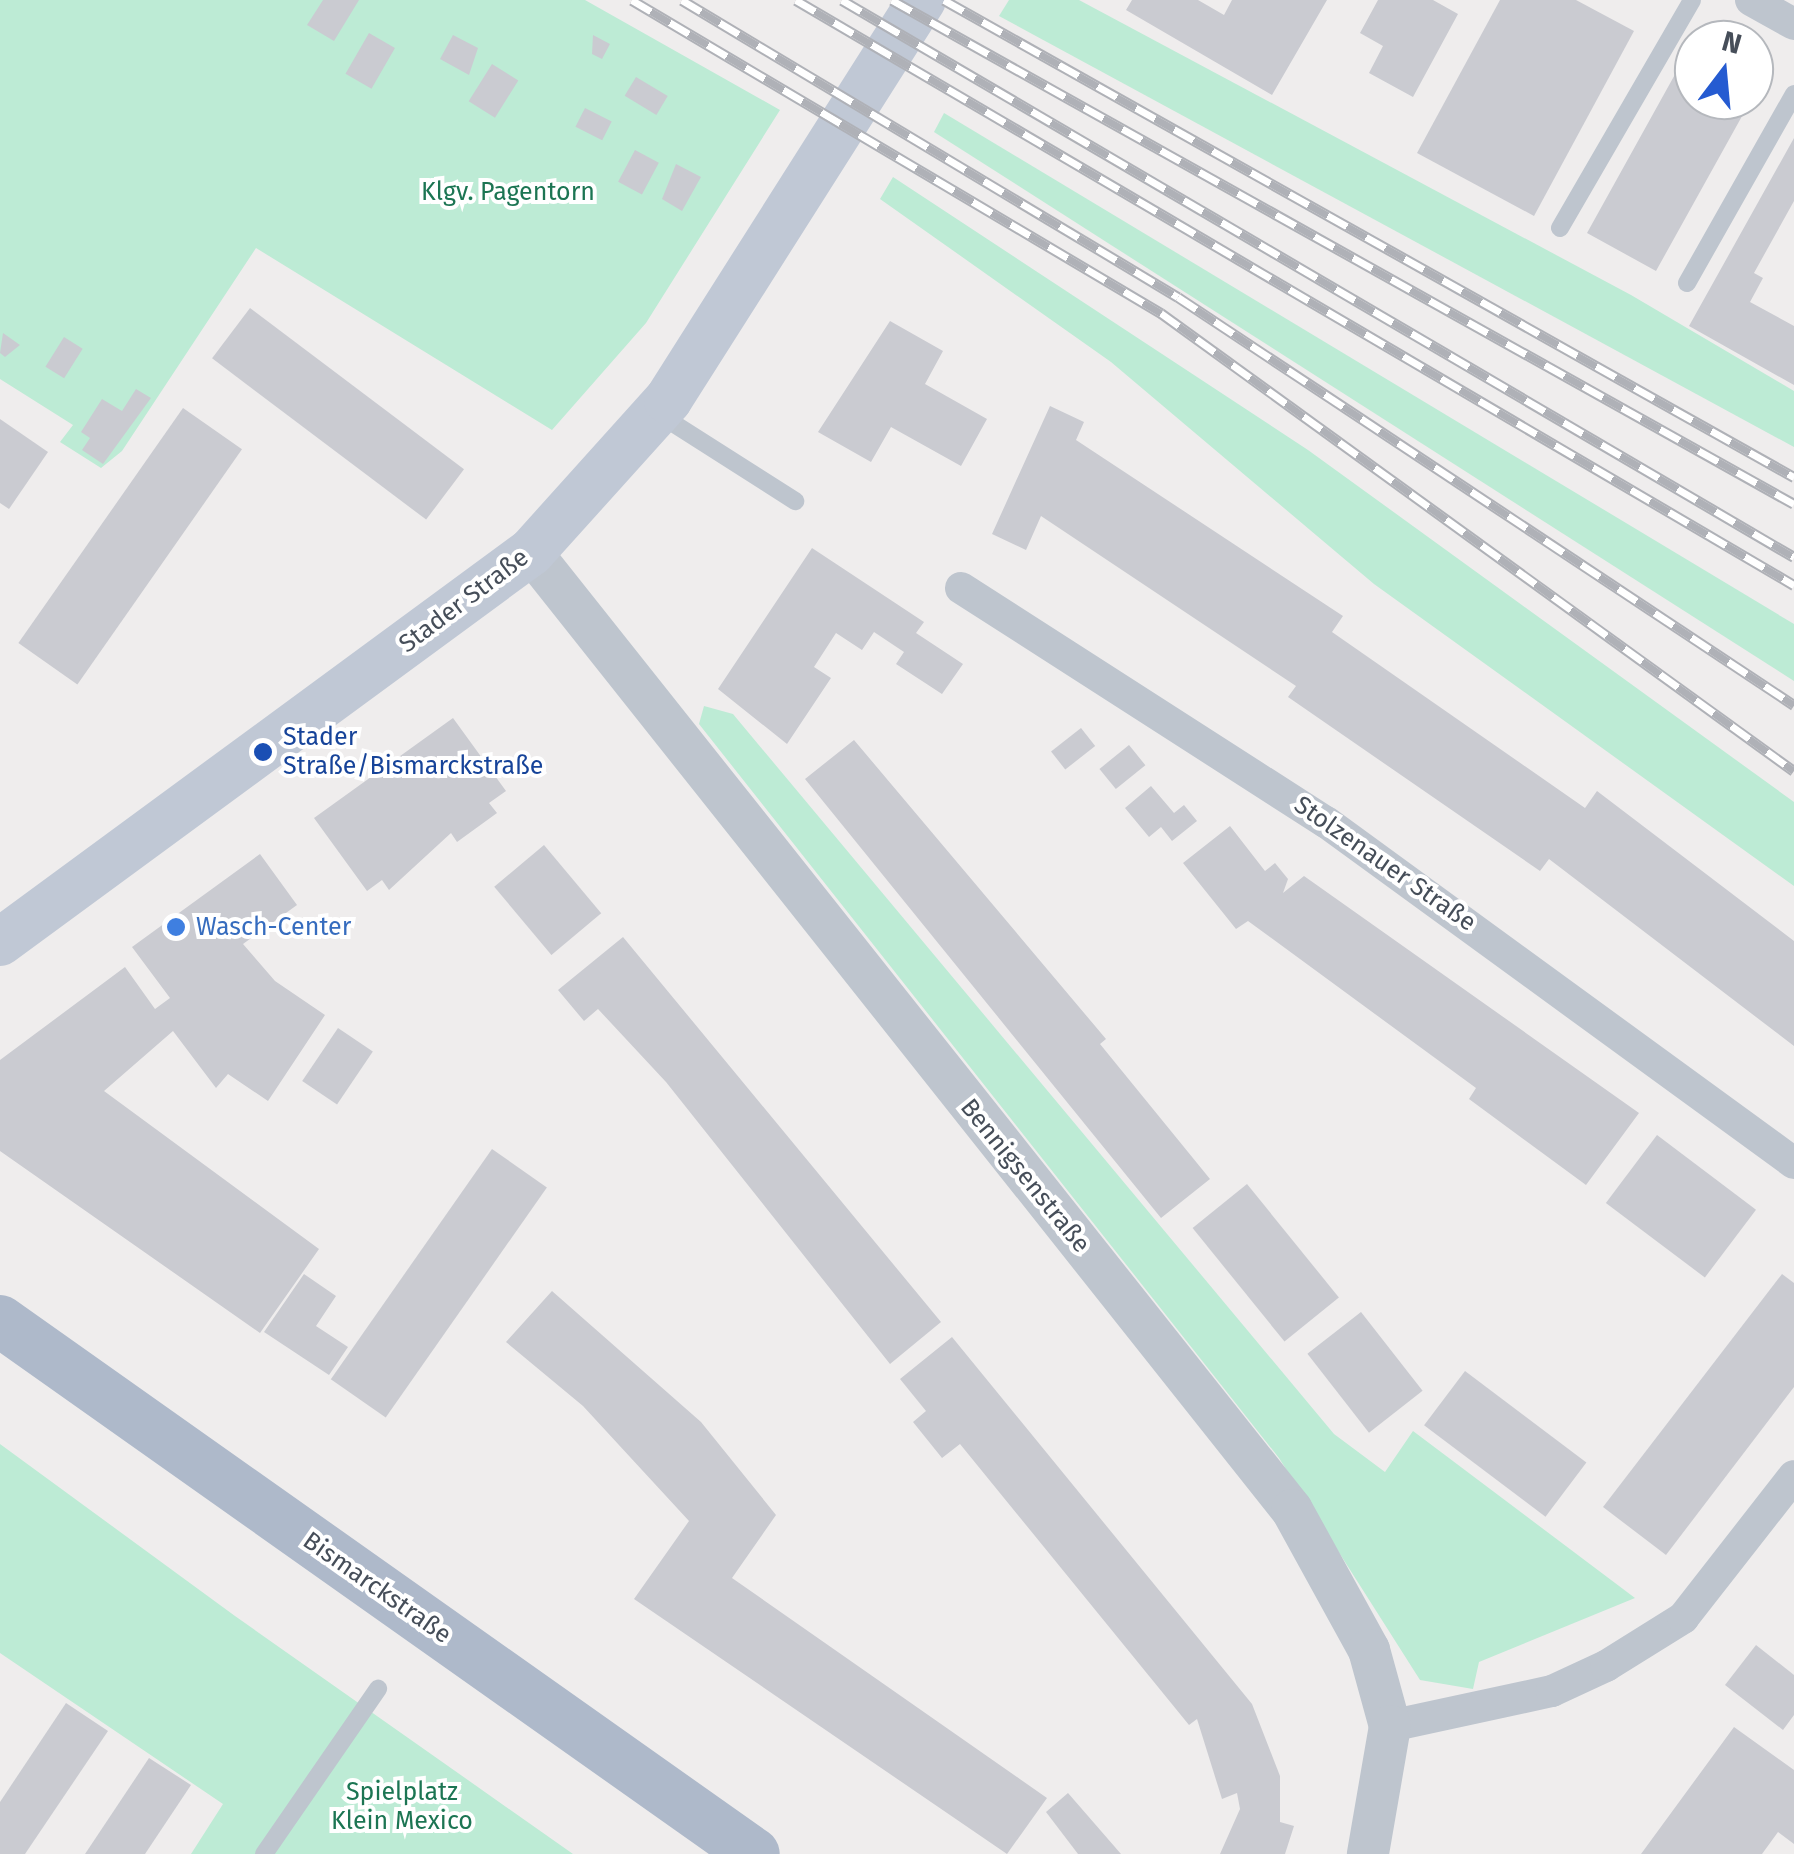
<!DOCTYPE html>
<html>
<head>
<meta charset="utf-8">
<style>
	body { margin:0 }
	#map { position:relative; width:1794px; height:1854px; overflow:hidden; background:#efeded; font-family:"Fira Sans",sans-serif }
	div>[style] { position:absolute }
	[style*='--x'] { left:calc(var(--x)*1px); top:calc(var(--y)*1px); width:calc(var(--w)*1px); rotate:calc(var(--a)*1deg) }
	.green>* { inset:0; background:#bdebd5 }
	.building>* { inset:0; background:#cacbd1; transform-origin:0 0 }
	.service>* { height:18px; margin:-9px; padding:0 9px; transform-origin:9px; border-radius:9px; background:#bec5ce }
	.minor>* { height:32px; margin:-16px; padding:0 16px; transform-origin:16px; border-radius:16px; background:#bec5ce }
	.tertiary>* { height:42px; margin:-21px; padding:0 21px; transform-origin:21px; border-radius:21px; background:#bec5ce }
	.secondary>* { height:48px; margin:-24px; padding:0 24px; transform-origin:24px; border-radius:24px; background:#c0c8d5 }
	.primary>* { height:52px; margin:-26px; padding:0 26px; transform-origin:26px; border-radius:26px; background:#aeb9ca }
	.rail>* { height:11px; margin-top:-5.5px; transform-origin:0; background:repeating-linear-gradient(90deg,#fff 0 22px,#afb1b7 0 44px); box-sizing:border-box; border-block:2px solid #afb1b7 }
	.dots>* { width:28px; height:28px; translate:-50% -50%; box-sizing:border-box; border:5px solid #fff; border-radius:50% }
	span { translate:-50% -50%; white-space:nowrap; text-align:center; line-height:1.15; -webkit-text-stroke:8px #fff; paint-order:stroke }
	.park-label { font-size:25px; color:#1c7553 }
	.street-label { font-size:25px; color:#464e59 }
	.transit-label { font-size:25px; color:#164399 }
	.left { translate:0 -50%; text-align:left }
	.shop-label { font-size:25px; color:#366cbe }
	.north { position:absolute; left:1674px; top:20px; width:100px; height:100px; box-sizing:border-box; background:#fff; border:2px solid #b5b8bd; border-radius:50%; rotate:16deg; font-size:28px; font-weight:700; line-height:40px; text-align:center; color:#464e59 }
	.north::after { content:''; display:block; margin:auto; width:35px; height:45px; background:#255bd1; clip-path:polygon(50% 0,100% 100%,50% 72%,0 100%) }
</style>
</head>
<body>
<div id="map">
	<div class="green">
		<i style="clip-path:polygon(0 0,585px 0,780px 110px,646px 323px,552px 430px,256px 248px,122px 451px,101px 468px,60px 442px,73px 425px,0 379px)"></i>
		<i style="clip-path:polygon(1009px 0,1079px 0,1631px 295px,1794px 391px,1794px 447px,999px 16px)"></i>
		<i style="clip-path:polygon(944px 113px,1794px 624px,1794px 681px,934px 132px)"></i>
		<i style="clip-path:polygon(893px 177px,1308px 450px,1794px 802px,1794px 886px,1374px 584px,1111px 362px,880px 199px)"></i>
		<i style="clip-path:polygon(704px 706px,733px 714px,1334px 1434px,1385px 1472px,1413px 1431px,1635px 1598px,1479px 1662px,1473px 1689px,1420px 1680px,1279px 1458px,699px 724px)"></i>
		<i style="clip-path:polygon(0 1444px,235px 1616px,573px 1854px,191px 1854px,223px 1804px,0 1653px)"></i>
	</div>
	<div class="building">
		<i style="clip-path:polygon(323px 0,359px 0,334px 41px,307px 25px)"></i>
		<i style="clip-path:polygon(1132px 0,1198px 0,1224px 15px,1232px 0,1327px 0,1272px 95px,1126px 10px)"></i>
		<i style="clip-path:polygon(1378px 0,1433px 0,1458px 14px,1413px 97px,1369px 73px,1383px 46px,1360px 33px)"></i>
		<i style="clip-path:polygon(1500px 0,1576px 0,1634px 31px,1534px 216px,1417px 153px)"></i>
		<i style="left:369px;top:33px;width:30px;height:47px;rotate:30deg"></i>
		<i style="clip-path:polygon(453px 35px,478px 48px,469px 75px,440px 59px)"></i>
		<i style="clip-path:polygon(593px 35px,610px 44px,602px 59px,592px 54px)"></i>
		<i style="clip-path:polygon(1683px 60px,1694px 66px,1694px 100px,1751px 100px,1656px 271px,1587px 233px)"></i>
		<i style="left:492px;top:64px;width:31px;height:44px;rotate:32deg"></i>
		<i style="left:636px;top:77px;width:37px;height:22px;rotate:31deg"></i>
		<i style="left:585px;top:108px;width:30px;height:21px;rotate:27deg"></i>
		<i style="clip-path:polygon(1794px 138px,1794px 201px,1754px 273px,1763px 278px,1750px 302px,1794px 326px,1794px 385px,1689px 326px)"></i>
		<i style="left:635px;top:150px;width:27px;height:36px;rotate:28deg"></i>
		<i style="clip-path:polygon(676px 164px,701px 177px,682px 211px,662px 199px)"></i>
		<i style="left:250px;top:308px;width:268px;height:63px;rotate:37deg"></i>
		<i style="clip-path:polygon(890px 321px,943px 351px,925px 384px,987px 419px,961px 466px,891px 427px,871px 462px,818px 432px)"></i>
		<i style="clip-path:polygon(3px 333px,20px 345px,5px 357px,0 353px)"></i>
		<i style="left:64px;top:337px;width:22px;height:35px;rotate:32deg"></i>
		<i style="clip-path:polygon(136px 389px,151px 398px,103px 464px,82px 450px,90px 438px,81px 432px,102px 399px,122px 411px)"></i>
		<i style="clip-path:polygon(1050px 406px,1084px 422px,1076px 440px,1343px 616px,1332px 632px,1585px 808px,1597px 791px,1794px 941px,1794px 1046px,1549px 859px,1540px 871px,1288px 697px,1296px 686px,1041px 516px,1026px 550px,992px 534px)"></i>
		<i style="left:183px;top:408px;width:72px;height:287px;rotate:35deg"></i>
		<i style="clip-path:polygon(0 419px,48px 452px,9px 509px,0 503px)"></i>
		<i style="clip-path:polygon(812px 548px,924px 622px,916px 633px,963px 664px,942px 694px,896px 664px,904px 652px,874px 632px,862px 650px,836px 633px,814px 667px,831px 678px,787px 744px,718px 689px)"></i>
		<i style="clip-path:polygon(453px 718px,506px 791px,489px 803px,497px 813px,457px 842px,451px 833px,389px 890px,382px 880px,367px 891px,314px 818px)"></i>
		<i style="left:1081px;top:728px;width:23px;height:38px;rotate:52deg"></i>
		<i style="clip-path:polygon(854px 740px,1106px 1039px,1100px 1044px,1210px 1179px,1161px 1218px,805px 779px)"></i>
		<i style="left:1129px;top:745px;width:26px;height:38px;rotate:51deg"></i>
		<i style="clip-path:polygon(1151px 786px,1174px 813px,1184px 805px,1197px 821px,1172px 841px,1161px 827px,1149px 837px,1125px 808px)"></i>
		<i style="clip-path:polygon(1230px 826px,1265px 871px,1275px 863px,1288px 879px,1283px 893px,1304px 876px,1639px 1113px,1586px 1185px,1469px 1099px,1476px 1088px,1248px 921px,1236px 929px,1183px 863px)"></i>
		<i style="left:544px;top:845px;width:89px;height:65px;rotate:50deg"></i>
		<i style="clip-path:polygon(260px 854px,297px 905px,243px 944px,275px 981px,325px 1015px,268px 1101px,228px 1074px,216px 1088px,173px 1031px,104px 1091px,319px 1249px,260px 1333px,0 1151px,0 1060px,125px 967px,155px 1009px,170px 998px,132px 947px)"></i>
		<i style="clip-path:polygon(623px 937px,941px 1322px,890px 1364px,666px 1082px,598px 1009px,584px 1021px,558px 990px)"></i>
		<i style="left:338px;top:1028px;width:42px;height:64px;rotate:34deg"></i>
		<i style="left:1657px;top:1135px;width:124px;height:85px;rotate:37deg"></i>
		<i style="left:492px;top:1149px;width:67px;height:281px;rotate:35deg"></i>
		<i style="left:1247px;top:1184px;width:146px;height:70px;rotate:51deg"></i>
		<i style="clip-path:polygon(304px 1274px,336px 1296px,316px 1326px,348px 1347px,329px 1375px,264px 1332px)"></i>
		<i style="clip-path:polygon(1782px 1274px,1794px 1283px,1794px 1387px,1666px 1555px,1603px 1507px)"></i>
		<i style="clip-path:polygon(552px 1291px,701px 1422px,776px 1515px,732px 1578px,1047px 1798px,1007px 1854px,634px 1599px,689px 1521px,583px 1406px,506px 1342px)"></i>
		<i style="left:1361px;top:1312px;width:100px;height:68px;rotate:52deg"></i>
		<i style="clip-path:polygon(952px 1337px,1252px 1704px,1280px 1776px,1280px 1822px,1294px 1826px,1285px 1854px,1220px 1854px,1240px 1809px,1237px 1793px,1222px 1799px,1197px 1719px,1189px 1725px,960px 1444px,942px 1458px,913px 1422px,926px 1411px,900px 1379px)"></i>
		<i style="left:1465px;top:1371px;width:152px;height:68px;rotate:37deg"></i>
		<i style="clip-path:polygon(1756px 1645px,1794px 1675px,1794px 1715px,1783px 1730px,1725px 1685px)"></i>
		<i style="clip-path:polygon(66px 1703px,108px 1731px,25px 1854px,0 1854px,0 1802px)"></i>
		<i style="clip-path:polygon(1734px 1727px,1794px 1770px,1794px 1844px,1778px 1832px,1762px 1854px,1641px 1854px)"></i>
		<i style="clip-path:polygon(149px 1758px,191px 1785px,145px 1854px,85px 1854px)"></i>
		<i style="clip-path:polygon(1068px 1793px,1121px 1854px,1078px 1854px,1046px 1812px)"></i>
	</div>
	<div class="service">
		<i style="--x:1560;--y:228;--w:263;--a:-59.9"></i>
		<i style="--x:1687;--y:283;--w:217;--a:-60.5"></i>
		<i style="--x:657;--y:413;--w:164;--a:32.5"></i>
		<i style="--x:264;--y:1854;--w:201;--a:-55.4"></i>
	</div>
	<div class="minor">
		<i style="--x:1751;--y:0;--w:49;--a:29.2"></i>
		<i style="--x:961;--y:588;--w:434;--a:32.7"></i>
		<i style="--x:1326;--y:822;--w:579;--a:36.08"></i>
		<i style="--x:1390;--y:1726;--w:166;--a:-12.2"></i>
		<i style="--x:1552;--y:1691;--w:60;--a:-24.8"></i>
		<i style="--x:1606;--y:1666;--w:91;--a:-31.9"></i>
		<i style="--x:1683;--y:1618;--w:180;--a:-52"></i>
	</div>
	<div class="tertiary">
		<i style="--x:531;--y:552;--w:1223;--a:51.54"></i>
		<i style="--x:1292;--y:1510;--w:160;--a:61.2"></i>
		<i style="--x:1369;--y:1650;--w:79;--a:74.6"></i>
		<i style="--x:1390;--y:1726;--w:130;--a:99.8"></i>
	</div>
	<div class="secondary">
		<i style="--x:0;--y:942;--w:659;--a:-36.3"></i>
		<i style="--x:531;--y:552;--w:205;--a:-48"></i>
		<i style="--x:668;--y:400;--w:474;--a:-57.6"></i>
	</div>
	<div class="primary">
		<i style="--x:0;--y:1321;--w:923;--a:35.26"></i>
	</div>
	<div class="rail">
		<i style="--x:632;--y:0;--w:615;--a:30.61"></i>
		<i style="--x:1161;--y:313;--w:781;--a:35.89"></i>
		<i style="--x:682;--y:0;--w:578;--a:30.91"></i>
		<i style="--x:1178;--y:297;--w:739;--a:33.52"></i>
		<i style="--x:796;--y:0;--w:1157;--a:30.38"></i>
		<i style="--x:842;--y:0;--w:1103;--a:30.33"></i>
		<i style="--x:892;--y:0;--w:1033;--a:29.19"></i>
		<i style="--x:944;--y:0;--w:975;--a:29.3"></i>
	</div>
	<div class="dots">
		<i style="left:263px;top:752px;background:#1a4fb4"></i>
		<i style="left:176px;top:927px;background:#3f7fe0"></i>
	</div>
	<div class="park-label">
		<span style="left:508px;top:192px">Klgv. Pagentorn</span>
		<span style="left:402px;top:1807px">Spielplatz<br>Klein Mexico</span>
	</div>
	<div class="street-label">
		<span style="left:464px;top:601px;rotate:-37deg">Stader Straße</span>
		<span style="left:1385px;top:864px;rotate:35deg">Stolzenauer Straße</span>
		<span style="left:1025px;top:1176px;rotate:51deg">Bennigsenstraße</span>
		<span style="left:377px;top:1588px;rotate:35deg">Bismarckstraße</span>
	</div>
	<div class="transit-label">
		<span class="left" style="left:283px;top:752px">Stader<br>Straße/Bismarckstraße</span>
	</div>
	<div class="shop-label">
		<span class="left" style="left:196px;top:927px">Wasch-Center</span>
	</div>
	<div class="north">N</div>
</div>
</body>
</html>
